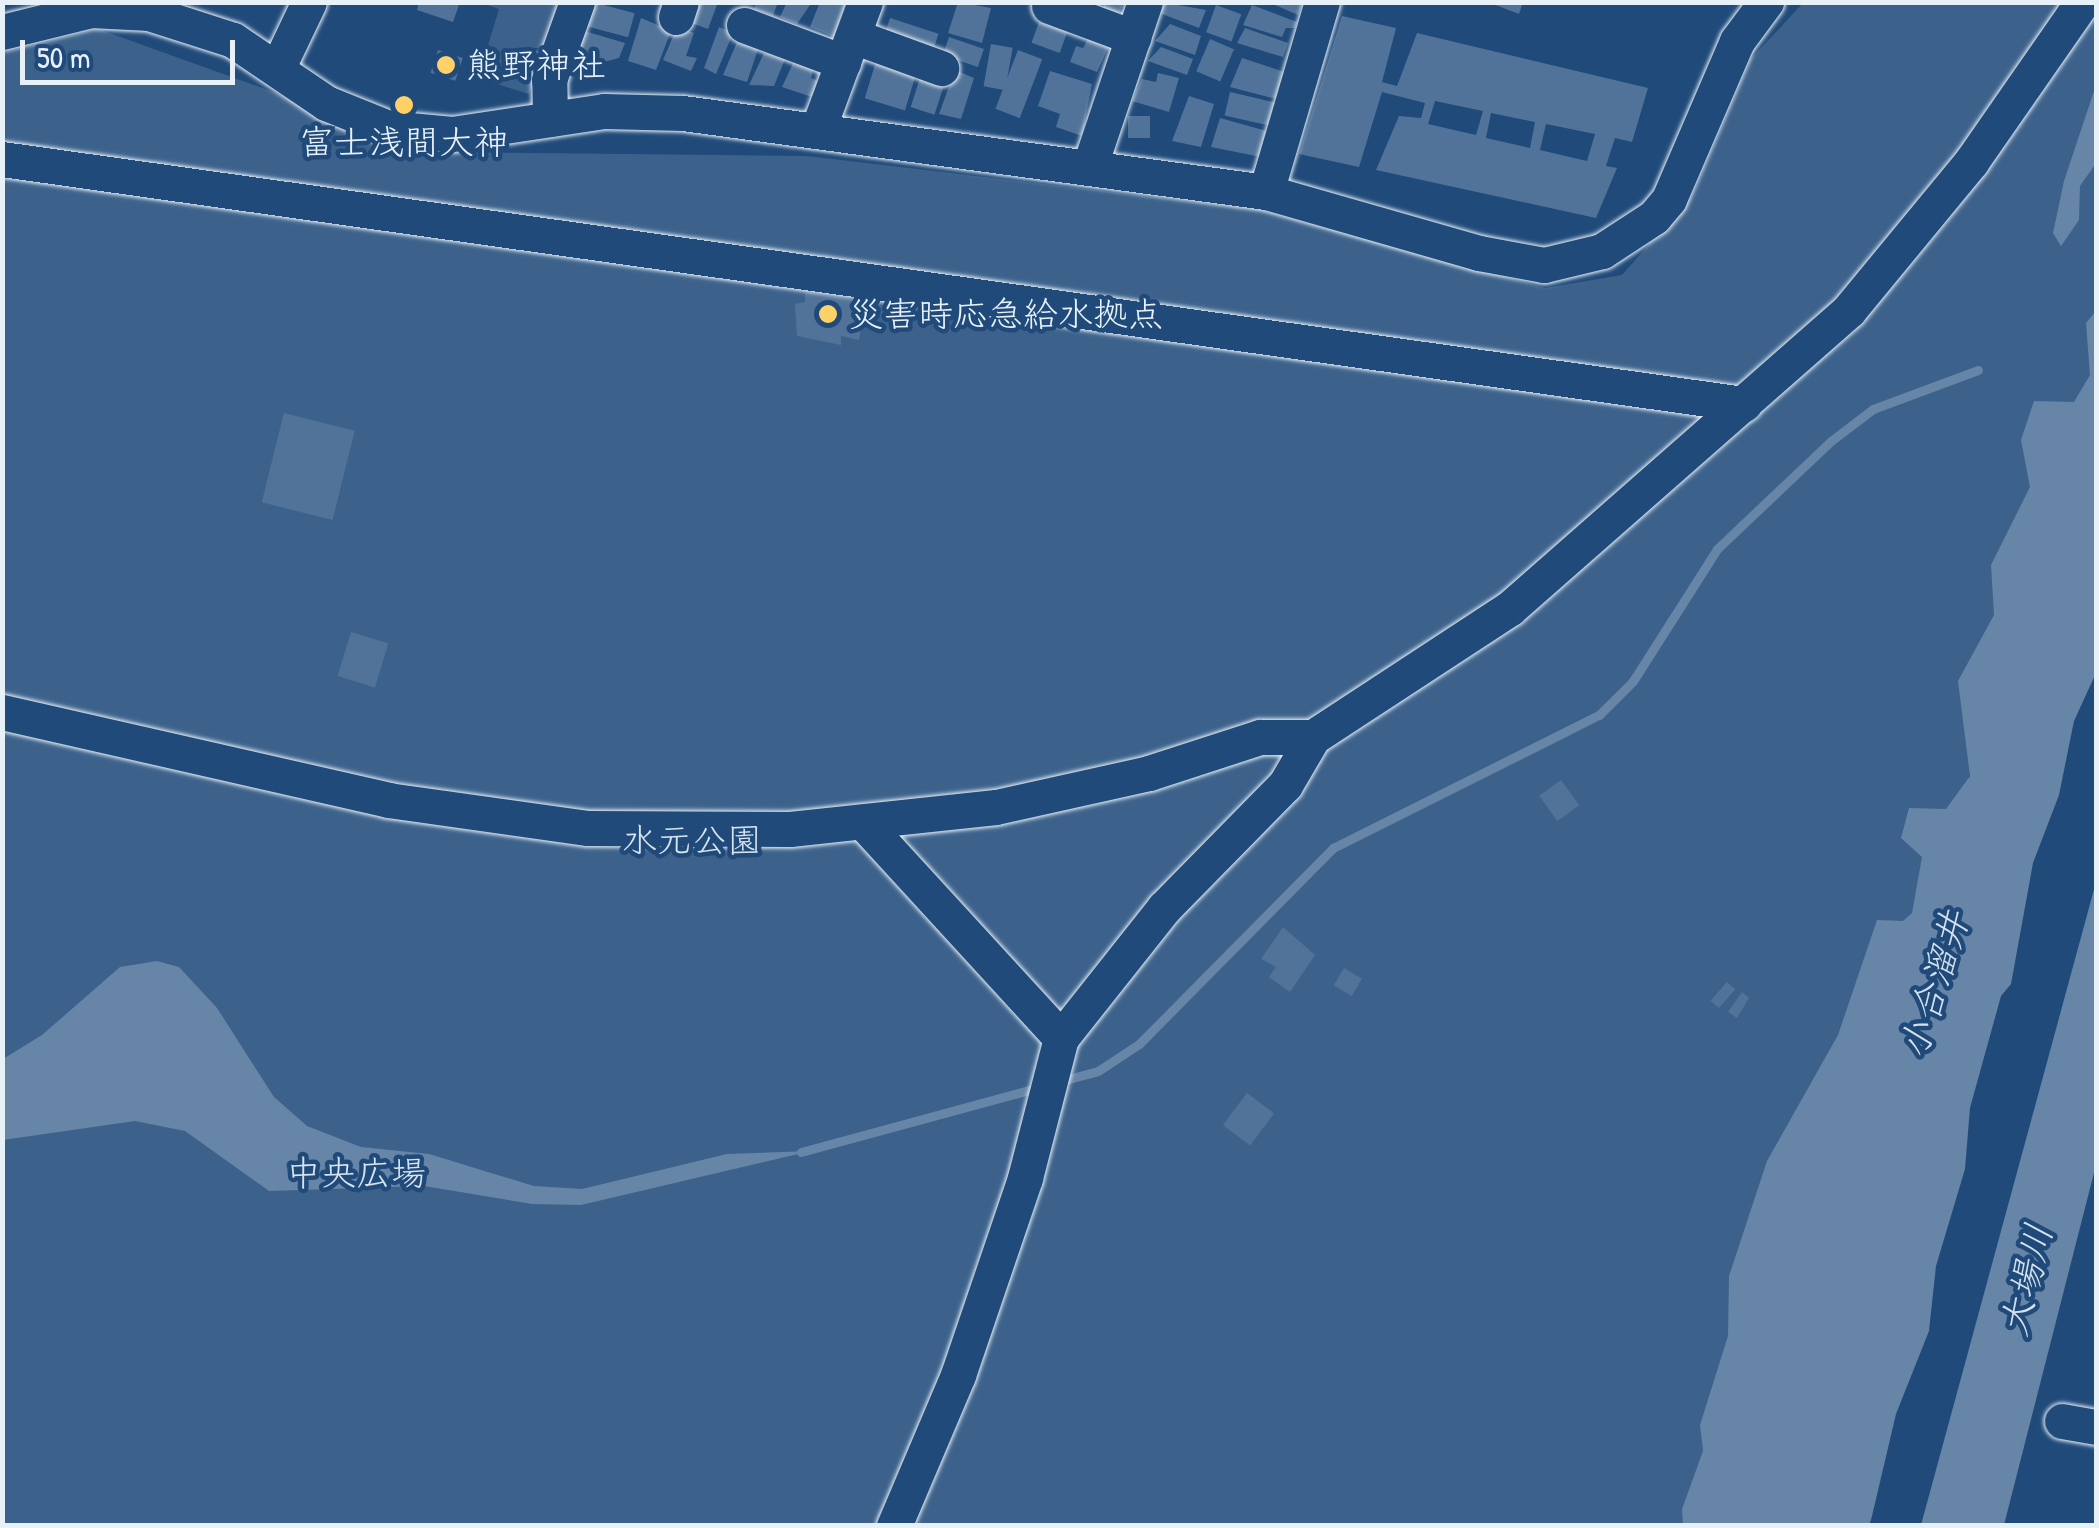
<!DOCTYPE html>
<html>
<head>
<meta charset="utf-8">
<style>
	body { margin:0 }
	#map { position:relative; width:2099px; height:1528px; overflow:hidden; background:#1f4a7a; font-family:"Patrick Hand","Klee One",sans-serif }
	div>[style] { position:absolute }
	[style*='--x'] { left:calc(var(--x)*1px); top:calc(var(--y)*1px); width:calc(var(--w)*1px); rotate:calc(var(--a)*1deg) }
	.green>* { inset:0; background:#3c628c }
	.water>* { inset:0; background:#6685a7 }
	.stream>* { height:9px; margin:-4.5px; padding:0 4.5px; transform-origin:4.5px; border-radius:4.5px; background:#6685a7 }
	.building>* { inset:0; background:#517399; transform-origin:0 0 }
	.roads { filter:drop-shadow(0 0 2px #e8f1f8) drop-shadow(0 0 2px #e8f1f8) }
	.minor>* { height:35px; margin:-17.5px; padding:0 17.5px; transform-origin:17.5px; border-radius:17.5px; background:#1f4a7a }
	.dots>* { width:28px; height:28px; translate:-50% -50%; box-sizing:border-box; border:5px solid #1f4a7a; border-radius:50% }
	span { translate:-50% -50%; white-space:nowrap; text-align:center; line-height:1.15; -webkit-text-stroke:9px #1f4a7a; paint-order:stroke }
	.poi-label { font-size:35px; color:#e8f1f8 }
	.left { translate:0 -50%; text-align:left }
	.park-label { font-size:35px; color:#d7e3ed }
	.water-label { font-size:38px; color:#d4e1ec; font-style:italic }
	.frame { position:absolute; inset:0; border:5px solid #e8f1f8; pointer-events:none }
	.scale { position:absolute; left:20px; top:40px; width:215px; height:45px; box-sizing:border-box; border:5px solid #e8f1f8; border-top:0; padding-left:12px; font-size:30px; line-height:35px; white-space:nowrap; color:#e8f1f8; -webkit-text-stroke:8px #1f4a7a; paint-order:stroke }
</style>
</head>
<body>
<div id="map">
	<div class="green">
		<i style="clip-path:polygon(482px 3px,562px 3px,529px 94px,478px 78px,499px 9px)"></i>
		<i style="clip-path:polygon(1803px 3px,2096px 3px,2096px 382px,2041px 567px,1772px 1351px,1695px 1525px,3px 1525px,2px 53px,98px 29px,276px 93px,356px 136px,444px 152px,807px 156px,1261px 210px,1545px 288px,1622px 275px,1693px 195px,1751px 59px)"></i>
	</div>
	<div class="water">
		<i style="clip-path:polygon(2096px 85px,2094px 166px,2080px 186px,2079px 220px,2061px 246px,2053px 233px,2064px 181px)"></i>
		<i style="clip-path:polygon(2096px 311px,2096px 673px,2074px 721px,2059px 795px,2033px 863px,2011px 984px,2001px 996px,1970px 1108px,1965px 1169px,1936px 1266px,1929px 1331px,1896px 1414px,1872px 1516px,1869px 1526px,1683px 1525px,1682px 1509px,1703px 1451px,1700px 1425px,1728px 1336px,1729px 1276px,1767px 1161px,1838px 1035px,1877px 920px,1903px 921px,1912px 913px,1922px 857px,1901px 838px,1909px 808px,1946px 809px,1970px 776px,1958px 681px,1994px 615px,1991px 565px,2030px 487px,2021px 440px,2034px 401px,2074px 402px,2090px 375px,2086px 323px)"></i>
		<i style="clip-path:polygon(2096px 882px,2096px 1165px,2004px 1525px,1921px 1525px)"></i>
		<i style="clip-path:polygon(157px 961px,179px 967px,217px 1008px,274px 1097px,307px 1126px,361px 1147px,429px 1154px,534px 1186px,582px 1189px,727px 1154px,811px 1151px,581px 1205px,532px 1204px,424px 1186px,269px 1191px,185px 1131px,135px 1121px,3px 1140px,3px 1059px,42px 1035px,120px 967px)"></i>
	</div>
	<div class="stream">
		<i style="--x:1061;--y:1081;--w:38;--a:-15"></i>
		<i style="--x:1098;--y:1071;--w:49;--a:-33.4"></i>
		<i style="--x:1139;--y:1044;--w:276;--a:-45.3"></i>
		<i style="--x:1333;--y:848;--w:297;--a:-26.6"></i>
		<i style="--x:1599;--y:715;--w:48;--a:-45"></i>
		<i style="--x:1633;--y:681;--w:156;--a:-57.5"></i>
		<i style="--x:1717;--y:549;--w:157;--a:-43.5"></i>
		<i style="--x:1831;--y:441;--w:53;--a:-37.3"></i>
		<i style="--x:1873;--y:409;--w:112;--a:-20.4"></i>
		<i style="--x:801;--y:1152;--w:245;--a:-15.2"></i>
	</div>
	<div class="building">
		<i style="clip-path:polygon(419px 2px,460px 2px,453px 22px,417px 10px)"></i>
		<i style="left:593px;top:2px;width:43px;height:25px;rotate:15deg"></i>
		<i style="clip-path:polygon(693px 2px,718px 2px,708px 29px,686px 21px)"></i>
		<i style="clip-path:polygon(757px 2px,778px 2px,773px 16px,754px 9px)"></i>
		<i style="clip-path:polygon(787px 2px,812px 2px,797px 24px,780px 17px)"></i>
		<i style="clip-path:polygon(820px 2px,845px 5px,835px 37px,810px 27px)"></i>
		<i style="clip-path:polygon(958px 2px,991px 8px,982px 43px,948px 33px)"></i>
		<i style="clip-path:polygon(1105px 2px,1124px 2px,1118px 15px,1103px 8px)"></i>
		<i style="clip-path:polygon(1161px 2px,1206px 10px,1199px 28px,1157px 12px)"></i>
		<i style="clip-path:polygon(1268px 2px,1303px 2px,1298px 15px)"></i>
		<i style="clip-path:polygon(1488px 2px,1523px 2px,1519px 14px)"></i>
		<i style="left:1216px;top:5px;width:27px;height:29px;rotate:20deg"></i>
		<i style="clip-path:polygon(1252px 5px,1297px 22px,1295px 28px,1286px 28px,1282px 37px,1243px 25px)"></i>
		<i style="clip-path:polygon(evenodd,1342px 16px,1396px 28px,1382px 82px,1397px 86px,1417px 33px,1648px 88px,1632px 142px,1615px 138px,1606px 166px,1617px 168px,1596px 218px,1376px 170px,1399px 116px,1421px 118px,1425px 103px,1382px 92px,1359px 167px,1299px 154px,1342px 16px,1435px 101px,1483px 111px,1476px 135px,1428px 124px,1435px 101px,1342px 16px,1491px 113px,1535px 122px,1530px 148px,1486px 138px,1491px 113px,1342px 16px,1546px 124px,1595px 134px,1587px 161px,1540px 150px,1546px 124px)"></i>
		<i style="clip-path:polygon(641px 18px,660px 26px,663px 18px,675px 21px,656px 70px,628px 61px)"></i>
		<i style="left:890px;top:18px;width:51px;height:19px;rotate:18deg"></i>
		<i style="left:1039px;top:22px;width:30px;height:22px;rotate:20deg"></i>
		<i style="clip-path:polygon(1170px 24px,1201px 36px,1195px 55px,1155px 41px)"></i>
		<i style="clip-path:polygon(677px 27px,694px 33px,686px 56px,697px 58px,691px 71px,663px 60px)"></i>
		<i style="clip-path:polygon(719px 27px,733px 33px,716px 74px,704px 68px)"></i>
		<i style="clip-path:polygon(1245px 28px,1288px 43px,1283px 57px,1237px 43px)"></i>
		<i style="clip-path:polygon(581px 30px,625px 43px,619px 58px,604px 62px,572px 53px)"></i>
		<i style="clip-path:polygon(1091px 34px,1111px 41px,1097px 72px,1070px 62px,1076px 46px,1083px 48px)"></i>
		<i style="left:949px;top:37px;width:37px;height:19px;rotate:19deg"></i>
		<i style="left:1210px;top:39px;width:26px;height:35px;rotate:23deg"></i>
		<i style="clip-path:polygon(737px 42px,758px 49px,747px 82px,723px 75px)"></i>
		<i style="left:991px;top:44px;width:22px;height:43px;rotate:10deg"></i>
		<i style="clip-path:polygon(1161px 47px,1193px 59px,1187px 75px,1148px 61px)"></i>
		<i style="left:438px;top:50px;width:26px;height:24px;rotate:18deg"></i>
		<i style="left:1018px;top:50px;width:26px;height:63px;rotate:21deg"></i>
		<i style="clip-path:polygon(764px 53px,785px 59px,774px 86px,749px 85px)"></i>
		<i style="left:877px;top:58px;width:42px;height:42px;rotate:17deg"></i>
		<i style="clip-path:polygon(1242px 58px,1291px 74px,1284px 101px,1230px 87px)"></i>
		<i style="clip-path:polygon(795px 59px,814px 68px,811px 78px,820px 82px,812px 97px,782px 87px)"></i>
		<i style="left:923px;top:69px;width:25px;height:40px;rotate:18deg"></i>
		<i style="clip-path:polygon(955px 70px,974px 78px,961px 119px,939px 114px)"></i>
		<i style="clip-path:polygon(1050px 71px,1092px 84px,1082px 136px,1056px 127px,1060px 114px,1038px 106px)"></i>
		<i style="clip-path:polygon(1158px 73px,1179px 78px,1169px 112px,1132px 101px,1142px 79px,1156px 82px)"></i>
		<i style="left:1230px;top:92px;width:52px;height:24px;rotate:13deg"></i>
		<i style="clip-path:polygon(1189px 96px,1214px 104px,1201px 147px,1172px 141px)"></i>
		<i style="left:1128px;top:116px;width:22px;height:22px"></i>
		<i style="clip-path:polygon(1220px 118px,1274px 133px,1266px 158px,1211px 147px)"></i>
		<i style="clip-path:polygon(805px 292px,865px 302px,859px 340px,841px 336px,841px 345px,797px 336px,795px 304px,805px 302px)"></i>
		<i style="left:284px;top:413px;width:73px;height:92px;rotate:14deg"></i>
		<i style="left:351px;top:632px;width:39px;height:46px;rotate:17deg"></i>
		<i style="left:1561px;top:780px;width:31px;height:27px;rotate:54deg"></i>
		<i style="clip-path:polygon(1283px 927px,1315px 955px,1290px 992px,1269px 977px,1276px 967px,1261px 959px)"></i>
		<i style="left:1344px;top:968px;width:21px;height:20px;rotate:31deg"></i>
		<i style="left:1727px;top:982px;width:11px;height:25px;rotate:41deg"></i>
		<i style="clip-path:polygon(1742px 992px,1749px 998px,1737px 1018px,1728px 1012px)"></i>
		<i style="left:1247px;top:1093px;width:34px;height:40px;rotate:37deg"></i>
	</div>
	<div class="roads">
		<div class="minor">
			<i style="--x:1049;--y:6;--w:90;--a:20.3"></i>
			<i style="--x:676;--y:17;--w:16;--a:-72"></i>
			<i style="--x:744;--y:25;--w:106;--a:20.5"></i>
			<i style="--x:2;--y:32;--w:92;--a:-13.9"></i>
			<i style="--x:91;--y:10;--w:58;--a:3"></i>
			<i style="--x:149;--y:13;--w:88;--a:17.8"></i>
			<i style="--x:233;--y:40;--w:112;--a:34.1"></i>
			<i style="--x:326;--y:103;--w:67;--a:22"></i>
			<i style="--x:388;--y:128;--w:64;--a:5.4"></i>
			<i style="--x:452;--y:134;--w:154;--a:-8.6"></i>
			<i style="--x:604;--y:111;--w:79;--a:1.5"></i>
			<i style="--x:683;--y:113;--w:588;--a:7.72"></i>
			<i style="--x:1266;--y:192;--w:222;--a:16"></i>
			<i style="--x:1479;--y:253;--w:66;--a:10.5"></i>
			<i style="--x:1544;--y:265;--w:60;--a:-13.6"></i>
			<i style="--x:1602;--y:251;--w:62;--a:-33.2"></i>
			<i style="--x:1654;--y:217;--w:23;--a:-50"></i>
			<i style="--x:1669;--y:199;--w:172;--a:-66.7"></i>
			<i style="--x:1737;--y:41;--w:49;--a:-53.4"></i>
			<i style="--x:853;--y:36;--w:94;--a:20"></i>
			<i style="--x:277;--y:69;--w:74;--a:-64.5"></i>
			<i style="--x:550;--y:119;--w:39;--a:-91"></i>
			<i style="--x:549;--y:80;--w:83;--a:-70.3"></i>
			<i style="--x:818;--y:129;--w:135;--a:-69.7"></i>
			<i style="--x:2;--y:159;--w:1759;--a:8.01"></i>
			<i style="--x:1090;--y:165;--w:172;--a:-71.4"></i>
			<i style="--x:1266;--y:192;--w:198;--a:-73.6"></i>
			<i style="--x:2;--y:712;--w:396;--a:12.8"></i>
			<i style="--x:388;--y:800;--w:202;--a:8"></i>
			<i style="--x:588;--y:828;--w:202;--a:0.3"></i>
			<i style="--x:790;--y:829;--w:207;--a:-6.1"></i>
			<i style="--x:996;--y:807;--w:157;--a:-12.5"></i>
			<i style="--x:1149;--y:773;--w:117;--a:-18"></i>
			<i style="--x:1260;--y:737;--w:53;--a:0"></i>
			<i style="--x:863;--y:822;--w:293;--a:47.5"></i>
			<i style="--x:2062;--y:1421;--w:35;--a:10"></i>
			<i style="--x:894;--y:1526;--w:164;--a:-67"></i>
			<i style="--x:958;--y:1375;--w:208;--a:-71.2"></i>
			<i style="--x:1025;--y:1178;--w:145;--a:-75.6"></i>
			<i style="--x:1061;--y:1038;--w:166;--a:-51.6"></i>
			<i style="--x:1164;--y:908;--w:173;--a:-45.5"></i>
			<i style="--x:1285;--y:785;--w:56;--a:-59.7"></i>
			<i style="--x:1313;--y:737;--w:235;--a:-33.2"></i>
			<i style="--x:1510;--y:608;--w:451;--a:-41.3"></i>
			<i style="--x:1849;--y:310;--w:192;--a:-50.5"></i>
			<i style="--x:1971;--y:162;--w:195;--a:-55.2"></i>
		</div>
	</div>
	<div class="dots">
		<i style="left:446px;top:65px;background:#ffd166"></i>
		<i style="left:404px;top:105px;background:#ffd166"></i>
		<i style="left:828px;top:314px;background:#ffd166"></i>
	</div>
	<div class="poi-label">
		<span class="left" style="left:466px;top:65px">熊野神社</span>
		<span style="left:404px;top:142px">富士浅間大神</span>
		<span class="left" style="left:848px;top:314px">災害時応急給水拠点</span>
	</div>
	<div class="park-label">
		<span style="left:692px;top:840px">水元公園</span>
		<span style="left:356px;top:1173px">中央広場</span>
	</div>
	<div class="water-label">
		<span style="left:1934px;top:985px;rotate:-73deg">小合溜井</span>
		<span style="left:2026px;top:1280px;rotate:-76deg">大場川</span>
	</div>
	<div class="frame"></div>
	<div class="scale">50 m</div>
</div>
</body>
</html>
